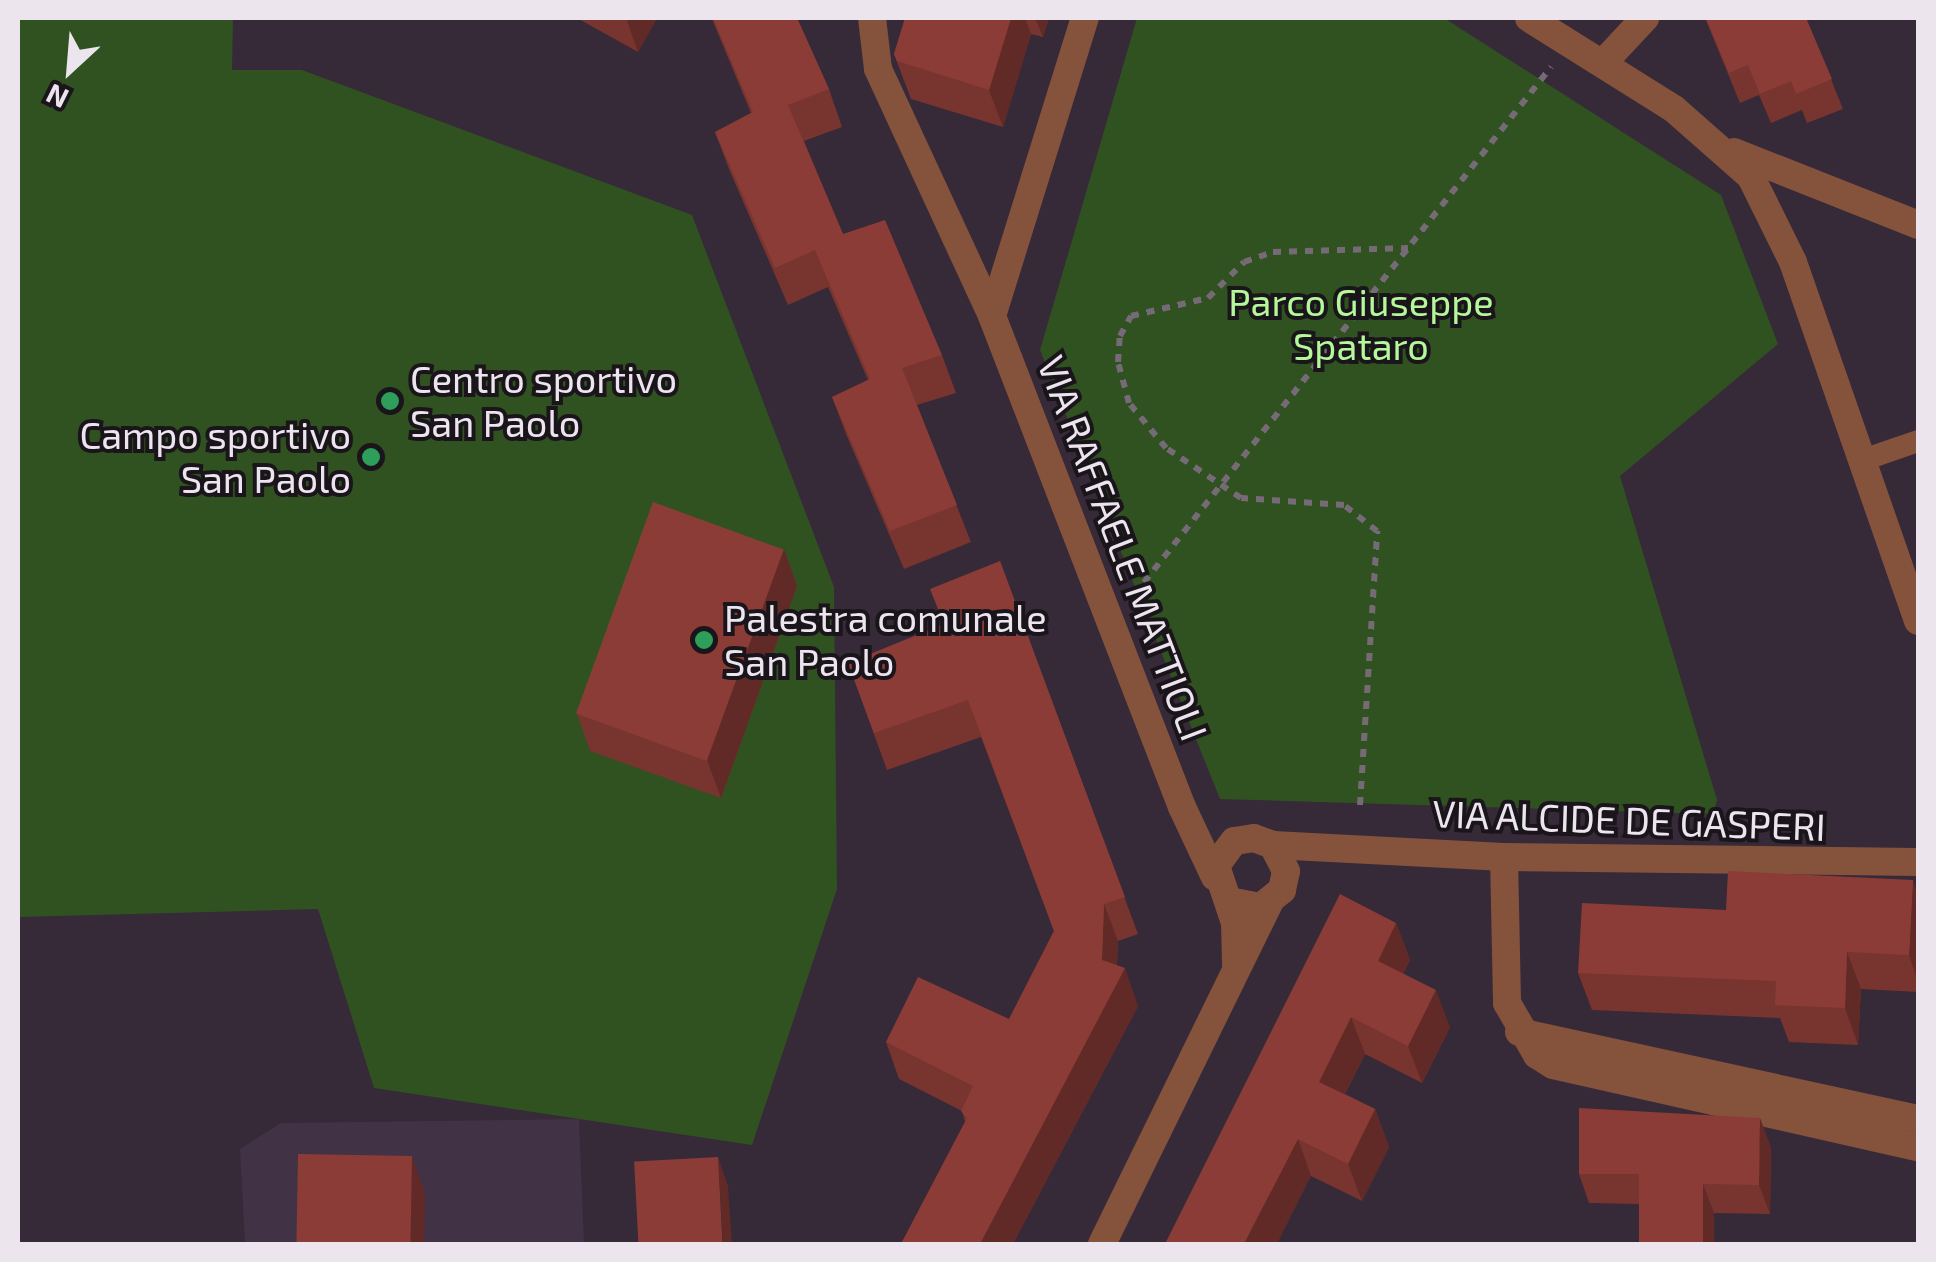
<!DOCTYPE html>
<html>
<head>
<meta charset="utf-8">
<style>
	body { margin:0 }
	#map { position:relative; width:1936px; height:1262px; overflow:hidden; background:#362938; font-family:"Exo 2",sans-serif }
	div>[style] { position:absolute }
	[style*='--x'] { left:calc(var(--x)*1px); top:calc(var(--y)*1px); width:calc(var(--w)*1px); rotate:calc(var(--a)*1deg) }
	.built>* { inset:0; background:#423245 }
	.green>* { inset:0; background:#305221 }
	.path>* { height:6px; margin-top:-3px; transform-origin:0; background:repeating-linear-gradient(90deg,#756a76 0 8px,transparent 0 16px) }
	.service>* { height:22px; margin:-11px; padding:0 11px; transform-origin:11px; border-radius:11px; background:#85523c }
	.minor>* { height:28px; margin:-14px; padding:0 14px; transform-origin:14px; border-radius:14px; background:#85523c }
	.wall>* { inset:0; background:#78342f }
	.shaded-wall>* { inset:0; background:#622a26 }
	.building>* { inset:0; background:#8c3c37; transform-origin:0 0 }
	.dots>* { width:28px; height:28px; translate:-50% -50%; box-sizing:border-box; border:5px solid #1a141b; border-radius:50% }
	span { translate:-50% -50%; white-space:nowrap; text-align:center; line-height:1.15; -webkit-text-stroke:8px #1a141b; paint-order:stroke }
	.park-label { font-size:38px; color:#b4f89a }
	.poi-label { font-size:38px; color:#ede5ee }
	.left { translate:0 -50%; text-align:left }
	.right { translate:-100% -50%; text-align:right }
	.street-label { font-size:38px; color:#ede5ee }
	.frame { position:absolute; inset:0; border:20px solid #ede5ee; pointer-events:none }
	.north { position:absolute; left:20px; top:20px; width:100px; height:100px; -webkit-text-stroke:8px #1a141b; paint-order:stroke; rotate:206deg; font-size:28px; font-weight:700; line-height:40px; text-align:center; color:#ede5ee }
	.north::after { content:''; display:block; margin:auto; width:35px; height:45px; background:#ede5ee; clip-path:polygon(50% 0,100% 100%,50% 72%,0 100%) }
</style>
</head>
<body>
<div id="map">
	<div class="built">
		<i style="clip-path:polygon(579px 1119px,584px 1244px,245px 1244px,240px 1149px,281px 1123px)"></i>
	</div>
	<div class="green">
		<i style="clip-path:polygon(18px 18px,233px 18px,232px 70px,302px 70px,692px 215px,834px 587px,837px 889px,752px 1145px,374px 1088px,318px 909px,18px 917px)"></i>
		<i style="clip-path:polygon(1137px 18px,1444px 18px,1721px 195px,1778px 344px,1620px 476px,1717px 800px,1713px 814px,1220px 799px,1040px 350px)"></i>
	</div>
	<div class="path">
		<i style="--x:1134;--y:595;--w:673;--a:-51.7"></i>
		<i style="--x:1360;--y:805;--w:275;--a:-86.4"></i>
		<i style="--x:1377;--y:531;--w:42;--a:-141.8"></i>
		<i style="--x:1344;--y:505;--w:103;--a:-176.1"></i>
		<i style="--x:1241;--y:498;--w:90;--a:-146.3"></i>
		<i style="--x:1166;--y:448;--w:58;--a:-129.4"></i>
		<i style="--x:1129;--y:403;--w:42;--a:-105"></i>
		<i style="--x:1118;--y:362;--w:26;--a:-86"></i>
		<i style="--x:1120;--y:336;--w:23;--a:-61"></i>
		<i style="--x:1131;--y:316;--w:79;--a:-13.2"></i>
		<i style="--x:1208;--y:298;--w:51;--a:-45"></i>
		<i style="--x:1244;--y:262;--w:31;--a:-19"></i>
		<i style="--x:1273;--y:252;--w:135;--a:-1.7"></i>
	</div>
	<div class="service">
		<i style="--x:1863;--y:460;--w:58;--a:-19.1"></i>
	</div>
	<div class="minor">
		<i style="--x:872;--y:18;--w:51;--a:83.3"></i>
		<i style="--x:878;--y:69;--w:272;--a:65.2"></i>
		<i style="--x:992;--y:316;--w:526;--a:68.85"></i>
		<i style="--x:1182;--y:807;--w:77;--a:64.8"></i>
		<i style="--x:1529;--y:18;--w:171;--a:32.1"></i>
		<i style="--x:1674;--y:109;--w:103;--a:41.4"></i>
		<i style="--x:1751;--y:177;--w:95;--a:63.7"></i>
		<i style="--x:1793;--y:262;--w:380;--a:70.8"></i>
		<i style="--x:1603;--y:63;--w:62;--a:-47"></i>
		<i style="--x:1734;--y:152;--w:198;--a:21.6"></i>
		<i style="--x:992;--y:316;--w:312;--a:-72.7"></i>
		<i style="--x:1273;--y:845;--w:231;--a:3"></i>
		<i style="--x:1504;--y:857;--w:414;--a:0.7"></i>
		<i style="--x:1504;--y:857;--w:146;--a:88.8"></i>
		<i style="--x:1507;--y:1003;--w:60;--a:60"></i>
		<i style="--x:1537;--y:1055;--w:19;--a:32"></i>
		<i style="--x:1553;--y:1065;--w:374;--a:12.7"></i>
		<i style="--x:1229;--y:901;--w:33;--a:11"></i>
		<i style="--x:1261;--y:907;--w:27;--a:-39"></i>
		<i style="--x:1282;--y:890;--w:19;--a:-78"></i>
		<i style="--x:1286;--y:871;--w:29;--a:-117"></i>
		<i style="--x:1273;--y:845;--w:20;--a:-160"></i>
		<i style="--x:1254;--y:838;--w:20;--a:171"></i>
		<i style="--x:1234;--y:841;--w:31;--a:126"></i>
		<i style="--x:1216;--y:866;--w:60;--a:71.6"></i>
		<i style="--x:1235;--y:923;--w:41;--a:88.6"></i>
		<i style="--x:1519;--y:1032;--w:408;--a:12.3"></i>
		<i style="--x:1102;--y:1244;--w:380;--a:-63.9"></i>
	</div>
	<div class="wall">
		<i style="clip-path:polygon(577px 18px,657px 18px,638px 52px)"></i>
		<i style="clip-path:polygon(709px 18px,797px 18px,829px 89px,842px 127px,804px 141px,843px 234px,942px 355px,956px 393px,917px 405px,971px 542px,904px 569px,846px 434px,832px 397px,868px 380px,828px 287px,788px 305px,729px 169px,715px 132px,751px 113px,712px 19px)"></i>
		<i style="clip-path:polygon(905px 18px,1049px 18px,1043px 37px,1031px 34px,1003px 127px,911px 99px,894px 54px)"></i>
		<i style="clip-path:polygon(1705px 18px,1806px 18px,1843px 109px,1807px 123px,1802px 110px,1771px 123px,1759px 95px,1740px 103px)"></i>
		<i style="clip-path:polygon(784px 549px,797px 586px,721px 798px,590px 751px,577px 714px)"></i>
		<i style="clip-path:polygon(1000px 561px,1138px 934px,1118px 941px,1117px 965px,1138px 1006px,1013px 1244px,901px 1244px,965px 1122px,962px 1111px,899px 1079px,886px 1042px,1009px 1019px,1054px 931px,981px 737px,887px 770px,848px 663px,943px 625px)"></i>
		<i style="clip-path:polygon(1913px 880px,1918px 897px,1918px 992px,1861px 989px,1858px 1045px,1789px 1042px,1780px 1018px,1592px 1010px,1578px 973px,1726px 910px)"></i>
		<i style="clip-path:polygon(1396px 923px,1410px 960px,1403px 974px,1450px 1027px,1422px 1083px,1365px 1054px,1345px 1094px,1375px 1109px,1389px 1147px,1362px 1201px,1311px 1176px,1165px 1244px)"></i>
		<i style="clip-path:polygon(1771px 1147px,1770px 1214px,1714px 1213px,1714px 1244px,1639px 1244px,1639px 1204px,1589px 1203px,1579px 1174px)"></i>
	</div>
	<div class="shaded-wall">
		<i style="clip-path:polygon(626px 18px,657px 18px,638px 52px)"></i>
		<i style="clip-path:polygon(1011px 18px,1025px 18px,1031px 34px,1003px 127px,989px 90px)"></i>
		<i style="clip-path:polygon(1035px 18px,1049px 18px,1043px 37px)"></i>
		<i style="clip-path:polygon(784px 549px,797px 586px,721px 798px,707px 760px)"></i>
		<i style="clip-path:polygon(1913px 880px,1918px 897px,1918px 982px,1909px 955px)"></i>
		<i style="clip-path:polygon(1104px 904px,1118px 941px,1116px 984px,1125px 968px,1138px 1006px,1013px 1244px,980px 1244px,1102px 960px)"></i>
		<i style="clip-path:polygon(1396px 923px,1410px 960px,1391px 998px,1378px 961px)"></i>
		<i style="clip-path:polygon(1847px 952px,1861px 989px,1858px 1045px,1845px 1008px)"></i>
		<i style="clip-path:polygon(1436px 990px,1450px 1027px,1422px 1083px,1408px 1046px)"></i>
		<i style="clip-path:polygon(1351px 1017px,1365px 1054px,1333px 1119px,1319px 1082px)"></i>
		<i style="clip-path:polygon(1375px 1109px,1389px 1147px,1362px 1201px,1348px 1164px)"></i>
		<i style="clip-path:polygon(1760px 1118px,1771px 1147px,1770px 1214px,1759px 1185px)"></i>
		<i style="clip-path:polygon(1298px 1139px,1311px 1176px,1277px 1244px,1244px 1244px)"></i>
		<i style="clip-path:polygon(412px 1156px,425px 1193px,424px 1244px,410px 1244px)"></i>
		<i style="clip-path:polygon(718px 1157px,728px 1186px,732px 1244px,723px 1244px)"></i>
		<i style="clip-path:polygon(1703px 1184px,1714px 1213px,1714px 1244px,1703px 1244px)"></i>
	</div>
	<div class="building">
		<i style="clip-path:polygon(713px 18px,797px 18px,829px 89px,788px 105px,843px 234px,885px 220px,942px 355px,902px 368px,957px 505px,890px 531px,832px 397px,870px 379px,815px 250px,775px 268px,715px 132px,753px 112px)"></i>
		<i style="clip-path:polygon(905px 18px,1011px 18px,989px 90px,897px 61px,894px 54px)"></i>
		<i style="clip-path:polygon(1706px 18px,1806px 18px,1832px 79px,1796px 94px,1791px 81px,1760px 94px,1748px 65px,1729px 73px)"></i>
		<i style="left:653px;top:502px;width:139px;height:225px;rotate:20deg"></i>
		<i style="clip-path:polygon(1000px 561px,1125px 897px,1104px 904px,1102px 960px,1125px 968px,980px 1244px,901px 1244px,967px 1118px,961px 1111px,973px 1086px,886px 1042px,918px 977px,1009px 1019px,1054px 931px,968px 700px,874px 733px,848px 663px,944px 624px,930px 589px)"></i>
		<i style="clip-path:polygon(1728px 871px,1913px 880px,1909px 955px,1847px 952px,1845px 1008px,1775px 1005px,1776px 981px,1578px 973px,1582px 903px,1726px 910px)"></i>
		<i style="clip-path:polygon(1340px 894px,1396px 923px,1378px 961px,1436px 990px,1408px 1046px,1351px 1017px,1319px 1082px,1375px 1109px,1348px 1164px,1298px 1139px,1244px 1244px,1165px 1244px)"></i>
		<i style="clip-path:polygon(1579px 1108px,1760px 1118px,1759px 1185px,1703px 1184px,1703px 1244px,1639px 1244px,1639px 1174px,1579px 1174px)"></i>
		<i style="left:298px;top:1154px;width:114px;height:90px;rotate:1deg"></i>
		<i style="left:718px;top:1157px;width:87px;height:84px;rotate:87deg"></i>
	</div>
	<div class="dots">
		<i style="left:390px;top:401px;background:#2e9e5b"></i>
		<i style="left:371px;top:457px;background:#2e9e5b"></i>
		<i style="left:704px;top:640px;background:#2e9e5b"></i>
	</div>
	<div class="park-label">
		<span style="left:1361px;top:324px">Parco Giuseppe<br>Spataro</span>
	</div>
	<div class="poi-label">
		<span class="left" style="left:410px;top:401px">Centro sportivo<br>San Paolo</span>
		<span class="right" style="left:351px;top:457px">Campo sportivo<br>San Paolo</span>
		<span class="left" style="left:724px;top:640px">Palestra comunale<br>San Paolo</span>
	</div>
	<div class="street-label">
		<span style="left:1123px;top:548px;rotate:69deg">VIA RAFFAELE MATTIOLI</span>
		<span style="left:1629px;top:820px;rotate:2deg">VIA ALCIDE DE GASPERI</span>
	</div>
	<div class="frame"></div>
	<div class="north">N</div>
</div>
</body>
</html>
